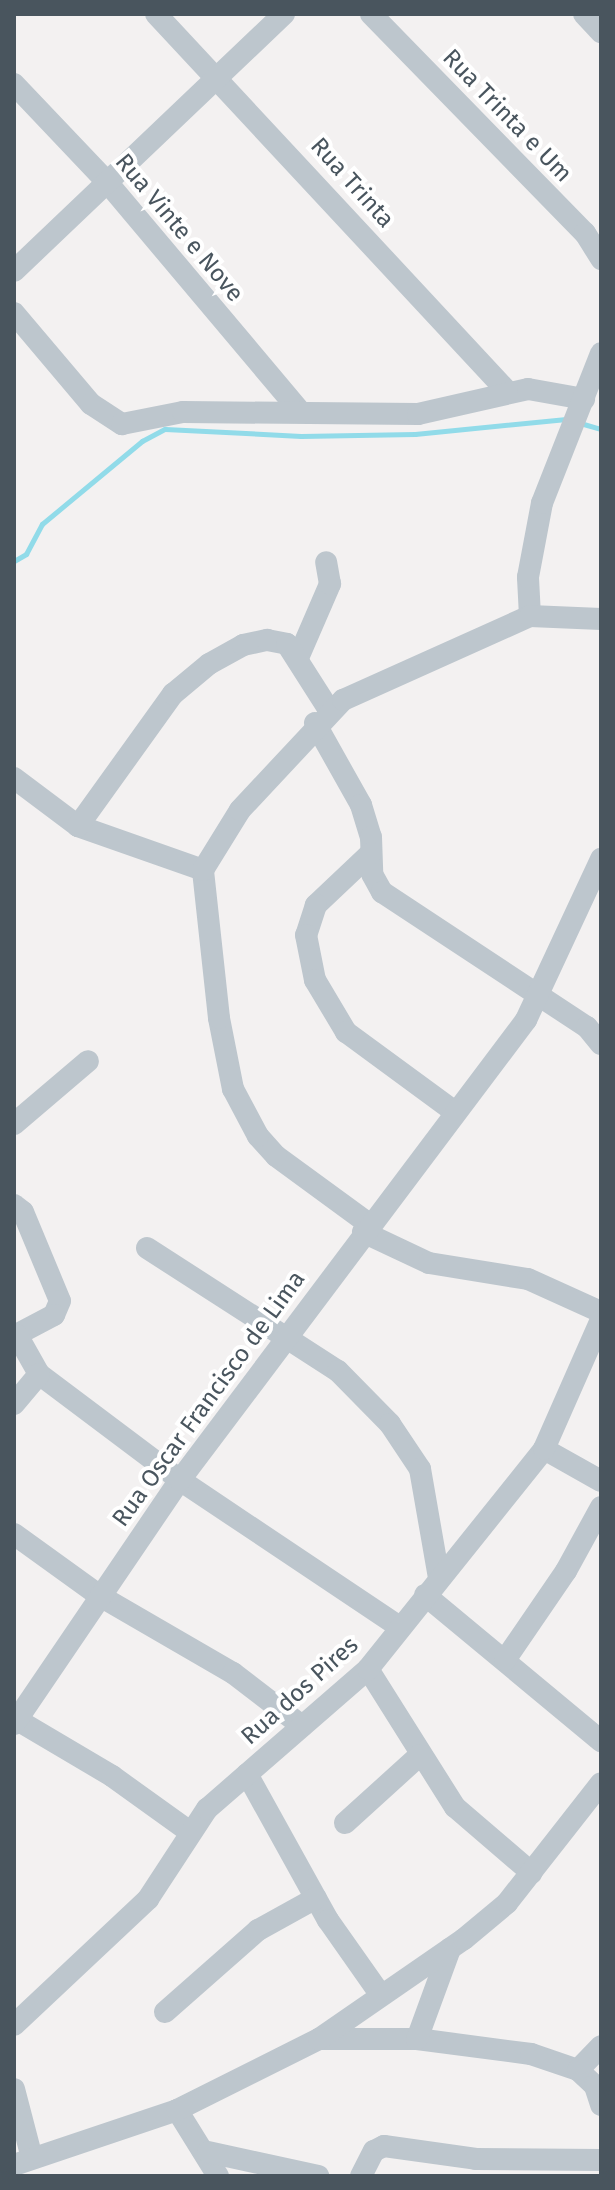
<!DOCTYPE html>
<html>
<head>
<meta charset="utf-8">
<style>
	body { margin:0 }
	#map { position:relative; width:615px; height:2190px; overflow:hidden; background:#f3f1f1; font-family:"Fira Sans",sans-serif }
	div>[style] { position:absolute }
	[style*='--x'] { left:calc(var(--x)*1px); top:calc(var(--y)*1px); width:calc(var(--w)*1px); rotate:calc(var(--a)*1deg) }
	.stream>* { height:5px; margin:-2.5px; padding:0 2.5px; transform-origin:2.5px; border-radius:2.5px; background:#91dbe9 }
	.minor>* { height:22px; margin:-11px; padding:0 11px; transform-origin:11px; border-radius:11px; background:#bdc6cd }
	span { translate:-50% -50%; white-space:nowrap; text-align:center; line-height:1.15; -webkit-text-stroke:8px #fff; paint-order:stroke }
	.street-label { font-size:24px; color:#49555e }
	.frame { position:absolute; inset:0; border:16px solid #49555e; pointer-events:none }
</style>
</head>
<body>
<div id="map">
	<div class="stream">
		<i style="--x:580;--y:423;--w:22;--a:16"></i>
		<i style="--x:14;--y:561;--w:14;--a:-30"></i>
		<i style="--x:26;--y:554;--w:34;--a:-62"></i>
		<i style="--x:42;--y:524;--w:130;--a:-39.7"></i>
		<i style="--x:142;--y:441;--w:26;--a:-28"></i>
		<i style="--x:165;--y:429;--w:136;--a:2.9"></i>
		<i style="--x:301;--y:436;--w:114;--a:-1"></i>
		<i style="--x:415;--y:434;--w:152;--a:-5.7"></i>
	</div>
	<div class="minor">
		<i style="--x:156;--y:14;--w:515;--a:47.05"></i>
		<i style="--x:371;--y:14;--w:306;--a:45.7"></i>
		<i style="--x:585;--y:233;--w:31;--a:58"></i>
		<i style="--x:584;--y:14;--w:25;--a:47"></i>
		<i style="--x:14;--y:84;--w:135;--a:46.5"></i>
		<i style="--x:107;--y:182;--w:299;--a:49.9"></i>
		<i style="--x:14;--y:271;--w:373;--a:-43.6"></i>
		<i style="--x:14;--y:313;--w:119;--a:49.8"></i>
		<i style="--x:91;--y:404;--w:37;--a:33"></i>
		<i style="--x:122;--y:424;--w:62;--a:-11.1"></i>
		<i style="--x:183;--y:412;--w:235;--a:0.5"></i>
		<i style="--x:418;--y:414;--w:113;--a:-12.8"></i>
		<i style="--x:528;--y:389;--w:57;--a:10.1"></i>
		<i style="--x:530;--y:616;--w:39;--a:-93"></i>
		<i style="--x:528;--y:577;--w:75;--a:-79.3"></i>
		<i style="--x:542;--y:503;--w:161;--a:-68.5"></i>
		<i style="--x:298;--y:658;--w:81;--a:-66.6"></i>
		<i style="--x:330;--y:584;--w:22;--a:-100"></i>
		<i style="--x:315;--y:723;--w:94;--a:60.7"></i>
		<i style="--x:361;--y:805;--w:34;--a:73"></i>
		<i style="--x:371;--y:837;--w:37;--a:88"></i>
		<i style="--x:372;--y:874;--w:21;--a:61"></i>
		<i style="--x:382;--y:892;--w:245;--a:33.4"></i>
		<i style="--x:587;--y:1027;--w:22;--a:51"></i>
		<i style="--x:14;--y:778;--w:80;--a:36.9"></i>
		<i style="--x:78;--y:826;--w:133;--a:19.4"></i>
		<i style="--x:78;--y:826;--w:163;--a:-54.3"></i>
		<i style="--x:173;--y:694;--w:47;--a:-39.8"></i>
		<i style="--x:209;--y:664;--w:39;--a:-29"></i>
		<i style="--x:243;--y:645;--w:25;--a:-12"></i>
		<i style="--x:267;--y:640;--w:20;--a:11"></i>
		<i style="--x:287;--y:644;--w:78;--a:57.5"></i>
		<i style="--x:371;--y:853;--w:76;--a:136.6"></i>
		<i style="--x:316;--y:905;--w:32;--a:108"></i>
		<i style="--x:306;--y:935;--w:46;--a:78.7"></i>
		<i style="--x:315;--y:980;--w:61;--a:59.2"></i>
		<i style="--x:346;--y:1032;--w:135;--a:36.3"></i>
		<i style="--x:14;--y:1124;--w:97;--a:-40.4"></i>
		<i style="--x:14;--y:1205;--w:11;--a:38"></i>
		<i style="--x:23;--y:1212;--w:96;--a:67.4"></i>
		<i style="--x:60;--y:1301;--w:15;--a:113"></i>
		<i style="--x:54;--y:1315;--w:45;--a:152.3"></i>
		<i style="--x:369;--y:1224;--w:115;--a:-143.8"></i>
		<i style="--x:276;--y:1156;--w:27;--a:-132"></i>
		<i style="--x:258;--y:1136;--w:53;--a:-118"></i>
		<i style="--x:233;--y:1089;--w:72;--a:-101.2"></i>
		<i style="--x:219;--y:1018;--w:149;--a:-96.2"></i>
		<i style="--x:203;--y:870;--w:70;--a:-58.3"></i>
		<i style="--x:240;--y:810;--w:151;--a:-46.9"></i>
		<i style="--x:343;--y:700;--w:205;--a:-24.2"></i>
		<i style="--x:530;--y:616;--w:71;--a:2.4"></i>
		<i style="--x:363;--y:1232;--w:73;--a:25.2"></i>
		<i style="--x:429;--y:1263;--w:100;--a:9.2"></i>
		<i style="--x:528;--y:1279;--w:80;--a:24.3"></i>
		<i style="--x:147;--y:1248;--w:227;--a:32.8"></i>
		<i style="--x:338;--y:1371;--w:74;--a:45.5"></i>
		<i style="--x:390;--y:1424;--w:54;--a:56.3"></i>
		<i style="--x:420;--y:1469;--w:111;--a:80.1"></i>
		<i style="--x:17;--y:1335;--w:45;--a:60.6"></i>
		<i style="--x:39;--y:1374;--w:176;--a:36.9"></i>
		<i style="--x:180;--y:1480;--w:265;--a:33.8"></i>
		<i style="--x:14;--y:1404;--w:39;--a:-50"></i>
		<i style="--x:544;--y:1449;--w:65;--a:29.3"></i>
		<i style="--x:14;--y:1534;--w:106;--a:35.8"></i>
		<i style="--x:100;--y:1596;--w:154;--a:30.1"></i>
		<i style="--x:233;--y:1673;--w:87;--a:37.5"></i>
		<i style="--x:425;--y:1595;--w:229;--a:39.7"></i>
		<i style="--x:505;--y:1660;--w:108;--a:-55.6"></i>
		<i style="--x:566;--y:1571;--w:73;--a:-61.3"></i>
		<i style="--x:368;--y:1669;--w:163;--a:57.8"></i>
		<i style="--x:455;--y:1807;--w:101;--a:40.6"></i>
		<i style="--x:14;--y:1718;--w:114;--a:30.6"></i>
		<i style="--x:112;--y:1776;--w:96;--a:35.7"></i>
		<i style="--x:14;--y:1724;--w:295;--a:-55.8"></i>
		<i style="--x:180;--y:1480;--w:576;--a:-53.05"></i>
		<i style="--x:526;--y:1020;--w:178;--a:-65"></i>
		<i style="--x:247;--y:1774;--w:167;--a:61"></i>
		<i style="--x:328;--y:1920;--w:90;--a:54.9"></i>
		<i style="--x:345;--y:1823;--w:101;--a:-42.2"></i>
		<i style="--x:165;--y:2012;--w:124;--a:-41.4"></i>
		<i style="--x:258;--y:1930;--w:66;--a:-28.9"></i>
		<i style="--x:14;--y:2025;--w:184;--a:-43.2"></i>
		<i style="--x:148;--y:1899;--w:108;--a:-56.8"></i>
		<i style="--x:207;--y:1809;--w:213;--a:-41"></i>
		<i style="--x:368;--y:1669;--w:282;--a:-51.3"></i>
		<i style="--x:544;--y:1449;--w:141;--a:-66.2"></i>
		<i style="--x:319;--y:2039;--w:98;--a:0"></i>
		<i style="--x:417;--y:2039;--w:115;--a:7.5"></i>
		<i style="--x:531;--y:2054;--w:50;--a:18.8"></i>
		<i style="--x:578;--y:2070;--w:23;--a:43"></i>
		<i style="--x:595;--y:2086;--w:20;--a:72"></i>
		<i style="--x:417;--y:2039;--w:96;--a:-69.9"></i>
		<i style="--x:578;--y:2070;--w:33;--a:-46"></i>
		<i style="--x:14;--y:2089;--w:71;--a:75.4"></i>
		<i style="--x:177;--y:2110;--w:78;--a:58.2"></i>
		<i style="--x:208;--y:2152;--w:113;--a:12.3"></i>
		<i style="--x:14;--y:2165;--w:172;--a:-18.6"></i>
		<i style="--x:177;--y:2110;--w:159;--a:-26.6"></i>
		<i style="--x:319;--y:2039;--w:176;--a:-34.6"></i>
		<i style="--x:464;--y:1939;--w:56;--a:-39.9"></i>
		<i style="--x:507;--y:1903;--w:152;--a:-51.9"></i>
		<i style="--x:361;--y:2176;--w:28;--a:-63"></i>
		<i style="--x:374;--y:2151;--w:11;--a:-27"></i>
		<i style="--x:384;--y:2146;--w:93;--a:8"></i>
		<i style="--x:476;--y:2159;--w:125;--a:0.5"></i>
	</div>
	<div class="street-label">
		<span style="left:507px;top:116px;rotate:46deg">Rua Trinta e Um</span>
		<span style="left:352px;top:183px;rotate:48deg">Rua Trinta</span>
		<span style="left:179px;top:228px;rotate:50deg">Rua Vinte e Nove</span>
		<span style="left:209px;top:1399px;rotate:-54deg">Rua Oscar Francisco de Lima</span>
		<span style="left:300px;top:1691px;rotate:-42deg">Rua dos Pires</span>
	</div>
	<div class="frame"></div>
</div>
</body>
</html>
